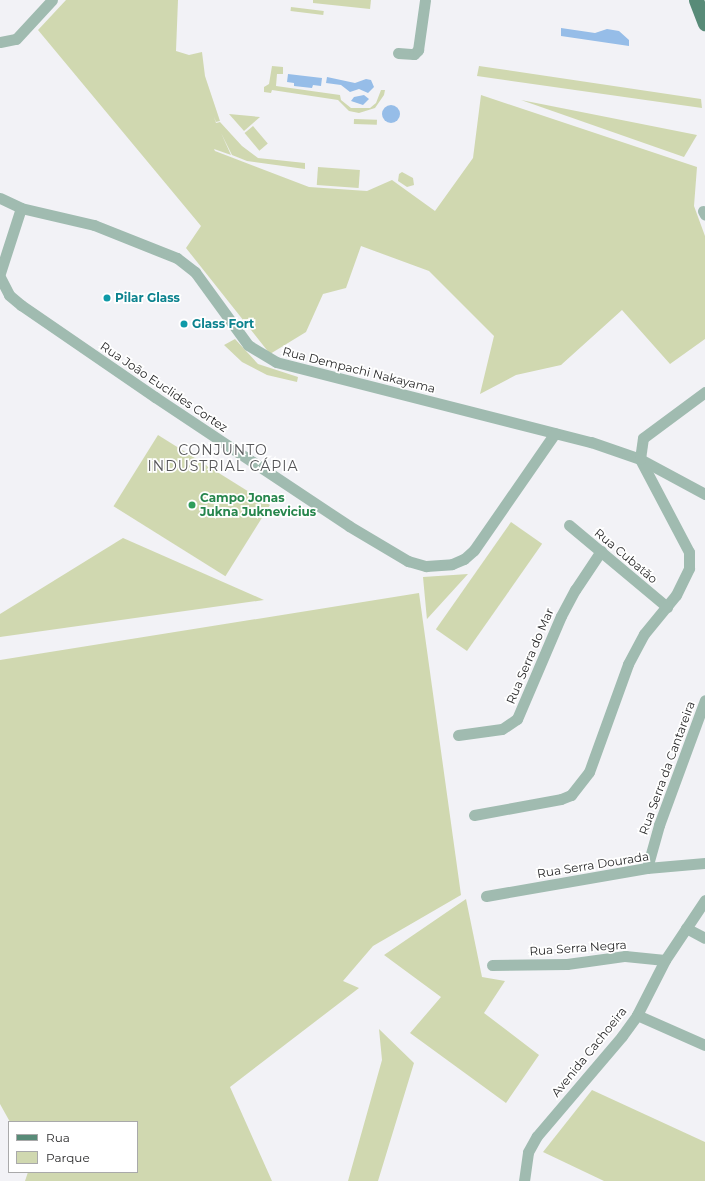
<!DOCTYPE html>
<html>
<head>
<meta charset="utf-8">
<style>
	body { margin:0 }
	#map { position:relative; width:705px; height:1181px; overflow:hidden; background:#f2f2f6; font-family:Montserrat,sans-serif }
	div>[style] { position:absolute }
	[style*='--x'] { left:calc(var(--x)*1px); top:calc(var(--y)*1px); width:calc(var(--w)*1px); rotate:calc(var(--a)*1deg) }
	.green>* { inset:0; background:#d0d8b0; transform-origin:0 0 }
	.water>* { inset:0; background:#96bde8 }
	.round { border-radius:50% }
	.minor>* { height:11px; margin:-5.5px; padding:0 5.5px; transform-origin:5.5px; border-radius:5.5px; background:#a0bbb0 }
	.major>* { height:15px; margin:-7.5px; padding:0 7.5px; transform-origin:7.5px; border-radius:7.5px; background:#588b78 }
	.dots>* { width:11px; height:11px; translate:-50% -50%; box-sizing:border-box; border:2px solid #fff; border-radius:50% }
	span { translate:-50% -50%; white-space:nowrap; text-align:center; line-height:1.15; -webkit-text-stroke:3.5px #fff; paint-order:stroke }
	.culture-label { font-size:12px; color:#0d838f; font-weight:700 }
	.left { translate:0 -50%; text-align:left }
	.street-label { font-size:12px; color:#29292a }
	.leisure-label { font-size:12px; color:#27864d; font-weight:700 }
	.quarter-label { font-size:14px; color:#555558; letter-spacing:1px }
	.legend { position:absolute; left:8px; top:1121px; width:130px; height:52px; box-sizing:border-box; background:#fff; border:1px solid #a9a9aa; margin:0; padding:5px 7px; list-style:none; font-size:12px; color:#29292a }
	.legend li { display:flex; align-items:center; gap:8px; height:20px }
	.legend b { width:20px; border:1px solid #a9a9aa }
</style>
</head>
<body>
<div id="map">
	<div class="green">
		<i style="clip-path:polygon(66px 0,178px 0,176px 51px,189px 55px,202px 52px,205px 76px,220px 121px,216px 122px,214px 117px,216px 123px,220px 122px,242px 146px,258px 158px,305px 163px,305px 169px,247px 161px,232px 155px,221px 133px,231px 155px,214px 149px,220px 161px,215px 151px,309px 187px,367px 191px,392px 180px,435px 211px,473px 158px,481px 95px,697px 167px,694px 206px,705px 236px,705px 339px,670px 364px,622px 310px,561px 365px,516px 375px,480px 394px,494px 336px,429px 271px,361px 246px,346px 288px,323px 294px,306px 332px,270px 354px,186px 248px,201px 226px,38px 30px)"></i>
		<i style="clip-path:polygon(313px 0,371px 0,370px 9px,313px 3px)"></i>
		<i style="left:291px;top:7px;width:33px;height:4px;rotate:7deg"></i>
		<i style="clip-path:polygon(272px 66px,283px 67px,283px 74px,277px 74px,276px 86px,340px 95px,341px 100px,351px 108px,370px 108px,376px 103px,381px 90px,385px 90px,384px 95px,375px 108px,359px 113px,349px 111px,338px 100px,272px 90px,271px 93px,264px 92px,264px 87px,269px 84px)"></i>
		<i style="clip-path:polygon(479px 66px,701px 99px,702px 108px,477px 76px)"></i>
		<i style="clip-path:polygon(521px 100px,697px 135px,684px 157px)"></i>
		<i style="clip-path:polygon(229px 114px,260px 117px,244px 131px)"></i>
		<i style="left:354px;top:119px;width:23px;height:5px;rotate:2deg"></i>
		<i style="left:253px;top:126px;width:23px;height:11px;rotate:50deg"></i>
		<i style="left:318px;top:167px;width:42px;height:18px;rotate:4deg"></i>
		<i style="clip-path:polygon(402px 172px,413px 178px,414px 185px,407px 187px,398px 181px,399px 174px)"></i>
		<i style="clip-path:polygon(235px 339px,258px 364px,298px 377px,297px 382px,267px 375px,242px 362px,224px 345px)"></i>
		<i style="left:158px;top:435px;width:132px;height:84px;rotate:32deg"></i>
		<i style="left:511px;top:522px;width:38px;height:131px;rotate:35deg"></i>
		<i style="clip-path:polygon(123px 538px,264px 600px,0 637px,0 614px)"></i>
		<i style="clip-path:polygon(468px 574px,427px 619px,427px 620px,423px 577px)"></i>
		<i style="clip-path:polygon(419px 593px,461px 895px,373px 946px,343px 981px,359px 988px,230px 1087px,272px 1181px,25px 1181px,28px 1172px,137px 1172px,137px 1122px,10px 1122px,0 1104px,0 660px)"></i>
		<i style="clip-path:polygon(466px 899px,482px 977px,505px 981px,484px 1013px,539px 1055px,506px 1103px,410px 1033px,441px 997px,384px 955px)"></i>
		<i style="clip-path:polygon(379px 1029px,414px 1063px,378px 1181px,348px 1181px,382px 1060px)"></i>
		<i style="clip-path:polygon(592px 1090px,705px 1142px,705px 1181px,604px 1181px,543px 1152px)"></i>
	</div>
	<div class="water">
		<i style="clip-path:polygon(561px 28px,595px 33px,607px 29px,619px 31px,629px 40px,629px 46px,561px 36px)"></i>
		<i style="clip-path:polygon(288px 74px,322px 78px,321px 86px,313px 85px,312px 88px,294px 86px,294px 83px,287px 82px)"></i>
		<i style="clip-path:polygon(327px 77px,355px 83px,366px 79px,371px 80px,374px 87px,368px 93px,359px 89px,350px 92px,341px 85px,326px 83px)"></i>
		<i style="clip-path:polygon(364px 95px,369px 99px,363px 105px,351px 101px,354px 97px)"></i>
		<i class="round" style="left:382px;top:105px;width:18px;height:18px"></i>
	</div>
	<div class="minor">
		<i style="--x:0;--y:42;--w:16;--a:-11"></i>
		<i style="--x:16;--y:39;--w:53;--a:-47.3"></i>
		<i style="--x:398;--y:53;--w:16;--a:4"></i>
		<i style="--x:414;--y:54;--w:6;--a:-45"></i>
		<i style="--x:418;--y:50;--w:50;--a:-82"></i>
		<i style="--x:0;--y:198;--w:23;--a:25"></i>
		<i style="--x:21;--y:208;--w:75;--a:13.1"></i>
		<i style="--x:94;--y:225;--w:89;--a:21.7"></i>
		<i style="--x:177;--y:258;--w:23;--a:38"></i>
		<i style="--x:195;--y:272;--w:90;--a:54"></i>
		<i style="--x:248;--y:345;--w:33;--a:31"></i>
		<i style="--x:276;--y:362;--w:325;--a:14.3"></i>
		<i style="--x:591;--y:442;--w:52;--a:19.1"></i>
		<i style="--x:640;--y:459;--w:74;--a:28.3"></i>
		<i style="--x:703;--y:211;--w:4;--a:63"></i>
		<i style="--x:0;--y:273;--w:68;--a:-72.1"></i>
		<i style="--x:0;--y:277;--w:20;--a:63"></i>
		<i style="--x:9;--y:295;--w:16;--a:40"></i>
		<i style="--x:21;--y:305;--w:163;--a:34.5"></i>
		<i style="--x:155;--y:397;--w:233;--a:33.6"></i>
		<i style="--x:349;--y:526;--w:69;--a:30.7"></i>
		<i style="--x:408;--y:561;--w:19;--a:16"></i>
		<i style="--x:426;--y:566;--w:26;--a:-4"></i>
		<i style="--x:452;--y:564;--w:13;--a:-23"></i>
		<i style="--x:464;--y:559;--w:13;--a:-42"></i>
		<i style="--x:474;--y:550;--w:142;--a:-55.3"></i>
		<i style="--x:569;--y:525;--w:128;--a:39.9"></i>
		<i style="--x:458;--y:735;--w:44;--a:-7.8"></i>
		<i style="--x:502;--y:729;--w:18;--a:-34"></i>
		<i style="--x:517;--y:719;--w:112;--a:-66.9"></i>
		<i style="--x:561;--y:616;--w:30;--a:-62"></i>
		<i style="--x:575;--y:590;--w:47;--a:-56.3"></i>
		<i style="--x:474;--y:815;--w:88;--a:-10.4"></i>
		<i style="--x:561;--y:799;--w:11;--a:-22"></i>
		<i style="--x:571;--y:795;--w:29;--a:-52"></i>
		<i style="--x:589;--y:772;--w:115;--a:-70.1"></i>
		<i style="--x:628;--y:664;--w:34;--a:-62"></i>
		<i style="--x:644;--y:634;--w:50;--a:-50.6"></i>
		<i style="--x:676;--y:595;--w:30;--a:-64"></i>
		<i style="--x:689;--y:568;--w:16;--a:-90"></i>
		<i style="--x:689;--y:552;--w:105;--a:-117.8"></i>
		<i style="--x:640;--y:459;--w:21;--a:-82"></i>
		<i style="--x:643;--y:438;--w:77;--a:-36.6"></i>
		<i style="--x:647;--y:868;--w:45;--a:-74.4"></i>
		<i style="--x:659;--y:825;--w:133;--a:-69.8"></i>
		<i style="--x:486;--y:896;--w:163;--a:-9.9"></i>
		<i style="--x:647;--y:868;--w:58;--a:-4.9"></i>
		<i style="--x:686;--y:928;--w:21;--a:28"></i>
		<i style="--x:492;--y:965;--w:75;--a:-0.8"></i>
		<i style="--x:567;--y:964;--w:59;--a:-7.9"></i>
		<i style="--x:625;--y:956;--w:40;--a:5.7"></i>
		<i style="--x:637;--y:1015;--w:74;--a:23.8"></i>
		<i style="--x:524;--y:1181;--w:29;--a:-82"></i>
		<i style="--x:528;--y:1152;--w:18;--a:-61"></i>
		<i style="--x:537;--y:1136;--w:131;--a:-49.6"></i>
		<i style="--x:622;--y:1036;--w:26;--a:-54"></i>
		<i style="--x:637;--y:1015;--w:62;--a:-63"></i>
		<i style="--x:665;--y:960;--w:72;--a:-56.3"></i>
	</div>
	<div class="major">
		<i style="--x:696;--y:0;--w:25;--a:69"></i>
	</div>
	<div class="dots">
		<i style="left:107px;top:298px;background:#0f9aa8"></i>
		<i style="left:184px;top:324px;background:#0f9aa8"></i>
		<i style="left:192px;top:505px;background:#2e9e5b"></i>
	</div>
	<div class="culture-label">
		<span class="left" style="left:115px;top:298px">Pilar Glass</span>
		<span class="left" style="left:192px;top:324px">Glass Fort</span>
	</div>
	<div class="street-label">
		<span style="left:359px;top:370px;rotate:14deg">Rua Dempachi Nakayama</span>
		<span style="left:164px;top:387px;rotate:34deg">Rua João Euclides Cortez</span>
		<span style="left:626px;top:556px;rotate:40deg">Rua Cubatão</span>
		<span style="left:530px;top:656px;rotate:-67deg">Rua Serra do Mar</span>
		<span style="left:667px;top:768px;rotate:-70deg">Rua Serra da Cantareira</span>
		<span style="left:593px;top:865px;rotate:-9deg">Rua Serra Dourada</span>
		<span style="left:578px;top:948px;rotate:-4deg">Rua Serra Negra</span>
		<span style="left:589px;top:1052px;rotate:-51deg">Avenida Cachoeira</span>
	</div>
	<div class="leisure-label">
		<span class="left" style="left:200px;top:505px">Campo Jonas<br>Jukna Juknevicius</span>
	</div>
	<div class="quarter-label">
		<span style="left:223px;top:458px">CONJUNTO<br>INDUSTRIAL CÁPIA</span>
	</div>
	<ul class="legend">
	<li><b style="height:5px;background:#588b78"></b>Rua</li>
	<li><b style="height:11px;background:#d0d8b0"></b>Parque</li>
	</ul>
</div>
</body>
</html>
